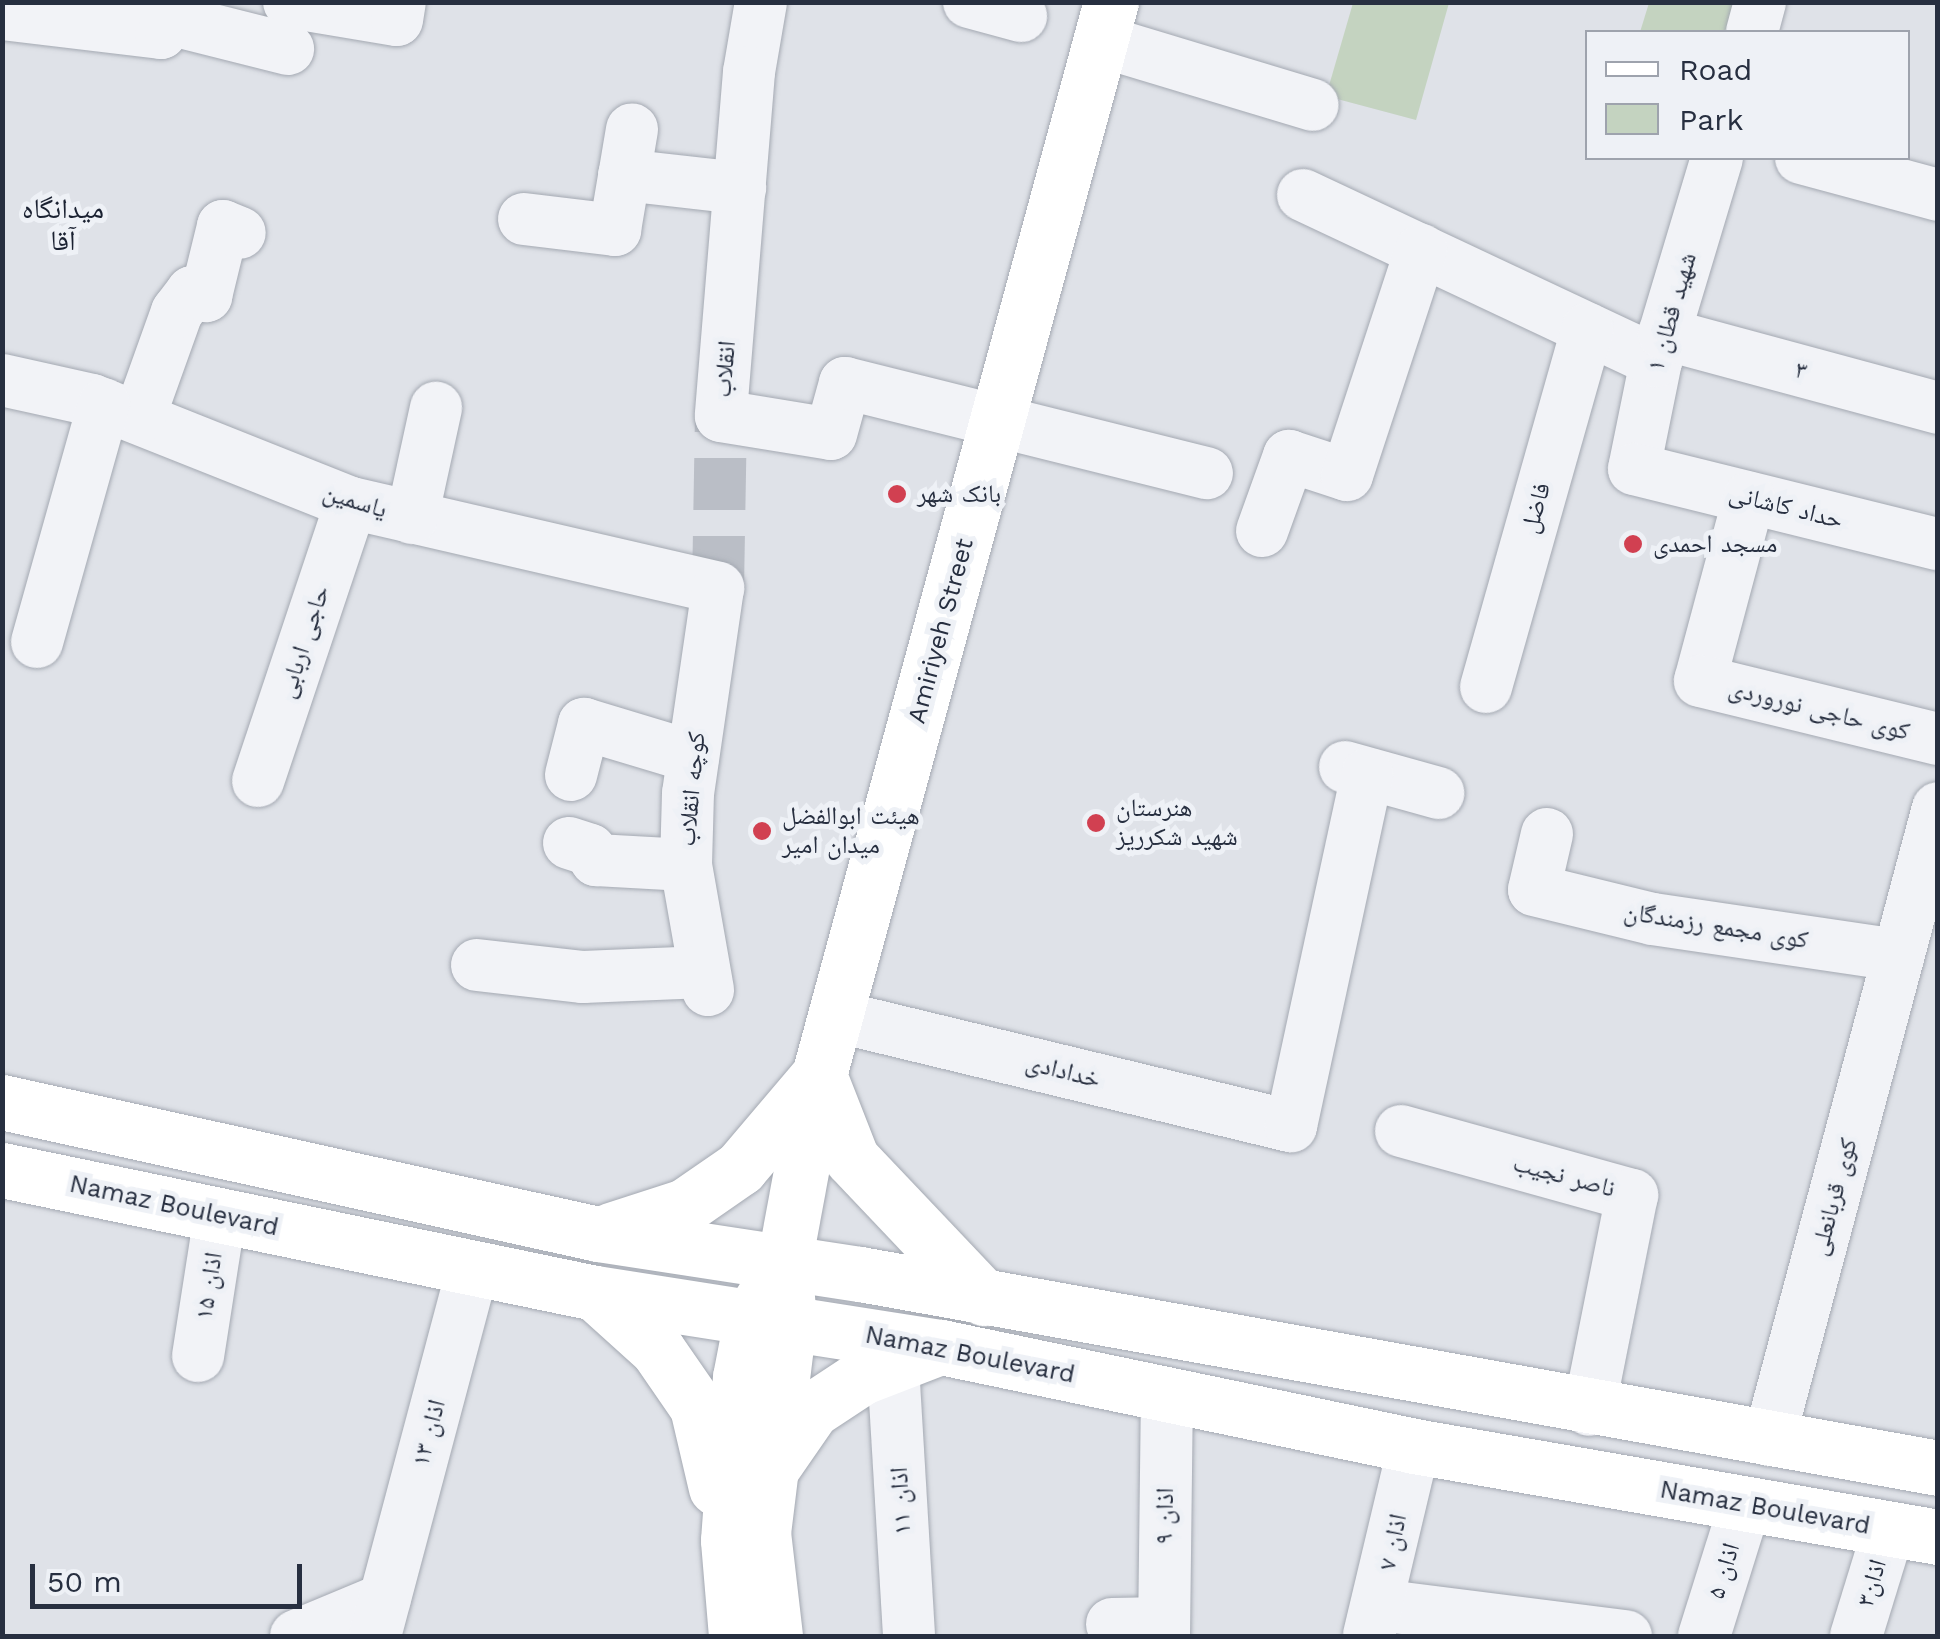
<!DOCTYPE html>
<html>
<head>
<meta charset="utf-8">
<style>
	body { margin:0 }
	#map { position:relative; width:1940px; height:1639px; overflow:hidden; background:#dfe2e8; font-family:"Work Sans","Noto Naskh Arabic",sans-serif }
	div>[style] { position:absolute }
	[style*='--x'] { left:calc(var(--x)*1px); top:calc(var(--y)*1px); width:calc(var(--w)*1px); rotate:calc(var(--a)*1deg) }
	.green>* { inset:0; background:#c4d3c0 }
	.minor-tunnel>* { height:52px; margin-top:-26px; transform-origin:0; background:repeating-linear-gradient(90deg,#babec6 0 52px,transparent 0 78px) }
	.roads { filter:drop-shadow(0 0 2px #a4a9b2) drop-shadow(0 0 2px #a4a9b2) }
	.minor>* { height:52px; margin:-26px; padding:0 26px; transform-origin:26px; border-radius:26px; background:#f2f3f7 }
	.major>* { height:55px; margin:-27.5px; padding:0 27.5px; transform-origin:27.5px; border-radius:27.5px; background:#fff }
	.dots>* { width:28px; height:28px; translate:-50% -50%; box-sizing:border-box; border:5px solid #eef1f6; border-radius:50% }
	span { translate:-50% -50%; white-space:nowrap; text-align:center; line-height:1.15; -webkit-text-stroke:10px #eef1f6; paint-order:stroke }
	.street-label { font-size:25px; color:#272f40 }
	.poi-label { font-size:25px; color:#272f40 }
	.left { translate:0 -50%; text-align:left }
	.neighbourhood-label { font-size:28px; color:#1a2131 }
	.frame { position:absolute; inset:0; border:5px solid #272f40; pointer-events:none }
	.legend { position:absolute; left:1585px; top:30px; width:325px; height:130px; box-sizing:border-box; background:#eef1f6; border:2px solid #9ea3ad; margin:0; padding:12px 18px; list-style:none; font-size:30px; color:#272f40 }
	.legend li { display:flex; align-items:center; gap:20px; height:50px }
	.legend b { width:50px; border:2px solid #9ea3ad }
	.scale { position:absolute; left:30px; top:1564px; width:272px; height:45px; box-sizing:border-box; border:5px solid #272f40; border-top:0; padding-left:12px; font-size:30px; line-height:35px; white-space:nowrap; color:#272f40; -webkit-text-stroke:8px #eef1f6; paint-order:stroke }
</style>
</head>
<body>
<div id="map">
	<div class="green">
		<i style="clip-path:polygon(1353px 3px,1449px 3px,1416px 120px,1326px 96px)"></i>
		<i style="clip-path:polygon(1649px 3px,1741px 3px,1733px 32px,1640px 32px)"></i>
	</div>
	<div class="minor-tunnel">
		<i style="--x:718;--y:588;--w:172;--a:-89"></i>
	</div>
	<div class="roads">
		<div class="minor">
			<i style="--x:289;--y:2;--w:109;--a:9.5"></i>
			<i style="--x:397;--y:20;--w:18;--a:-81"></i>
			<i style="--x:761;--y:2;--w:71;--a:99.7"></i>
			<i style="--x:749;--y:72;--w:345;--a:94.7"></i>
			<i style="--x:721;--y:416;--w:111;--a:9.3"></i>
			<i style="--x:831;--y:434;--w:53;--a:-74.6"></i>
			<i style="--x:845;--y:383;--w:373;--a:14"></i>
			<i style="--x:969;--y:2;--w:54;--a:15.1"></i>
			<i style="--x:2;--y:14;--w:160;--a:6.8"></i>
			<i style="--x:161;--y:33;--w:32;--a:-77"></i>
			<i style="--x:165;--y:18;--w:127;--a:14.1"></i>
			<i style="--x:1752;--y:32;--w:31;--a:-75"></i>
			<i style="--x:1101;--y:41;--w:221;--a:16.8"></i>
			<i style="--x:1717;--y:158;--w:212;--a:106.7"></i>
			<i style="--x:1656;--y:361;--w:110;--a:101.5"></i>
			<i style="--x:1634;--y:469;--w:313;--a:13.9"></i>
			<i style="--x:1801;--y:158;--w:142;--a:15.1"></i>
			<i style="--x:624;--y:175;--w:117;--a:6.4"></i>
			<i style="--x:1303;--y:195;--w:390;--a:25.2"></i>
			<i style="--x:524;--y:219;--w:92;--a:6.9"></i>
			<i style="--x:615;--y:230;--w:102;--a:-80.4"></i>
			<i style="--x:1664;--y:334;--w:284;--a:15.1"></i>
			<i style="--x:2;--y:380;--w:92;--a:12.5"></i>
			<i style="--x:92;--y:400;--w:279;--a:21.7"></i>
			<i style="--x:351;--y:503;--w:377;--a:13"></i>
			<i style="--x:718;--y:588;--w:207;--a:98.3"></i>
			<i style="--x:688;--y:793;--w:72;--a:91.6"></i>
			<i style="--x:686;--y:865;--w:127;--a:80"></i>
			<i style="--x:139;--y:418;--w:113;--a:-70.3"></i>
			<i style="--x:177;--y:312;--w:25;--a:-53"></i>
			<i style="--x:192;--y:292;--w:15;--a:16"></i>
			<i style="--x:206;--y:296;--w:72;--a:-76.3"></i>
			<i style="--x:223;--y:226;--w:18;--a:22"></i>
			<i style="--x:1749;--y:498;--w:189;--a:105"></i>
			<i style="--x:1700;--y:681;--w:245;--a:13.7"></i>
			<i style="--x:412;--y:518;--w:113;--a:-77.7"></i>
			<i style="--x:1262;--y:531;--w:80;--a:-70.2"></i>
			<i style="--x:1289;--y:456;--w:61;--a:18.1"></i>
			<i style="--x:1347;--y:475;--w:237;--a:-71.8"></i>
			<i style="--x:37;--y:642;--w:247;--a:-74.3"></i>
			<i style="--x:1486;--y:687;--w:372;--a:-74.2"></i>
			<i style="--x:1345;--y:767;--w:97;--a:15.6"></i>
			<i style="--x:571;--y:775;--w:53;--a:-75.7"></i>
			<i style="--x:584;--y:724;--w:114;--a:16.8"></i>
			<i style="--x:258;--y:781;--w:293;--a:-71.5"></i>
			<i style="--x:1547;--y:834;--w:57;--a:103.1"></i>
			<i style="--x:1534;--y:890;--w:122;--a:13.7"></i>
			<i style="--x:1653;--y:919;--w:248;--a:8.4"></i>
			<i style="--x:569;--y:843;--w:22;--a:18"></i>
			<i style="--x:590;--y:850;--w:12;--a:59"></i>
			<i style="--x:596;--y:860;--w:90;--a:3.2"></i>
			<i style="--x:477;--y:965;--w:107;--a:6.5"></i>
			<i style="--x:583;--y:977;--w:121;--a:-2.4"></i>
			<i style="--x:835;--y:1016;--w:469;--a:13.6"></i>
			<i style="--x:1291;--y:1126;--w:360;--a:-77.8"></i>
			<i style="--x:1401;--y:1131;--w:240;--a:15.5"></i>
			<i style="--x:1632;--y:1195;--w:219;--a:101.3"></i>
			<i style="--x:198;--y:1356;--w:143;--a:-81.1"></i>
			<i style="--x:893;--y:1366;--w:270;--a:86.6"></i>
			<i style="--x:1769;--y:1440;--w:654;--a:-75.03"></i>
			<i style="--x:1379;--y:1605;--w:249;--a:7.2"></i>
			<i style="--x:1112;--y:1624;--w:52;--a:-1.1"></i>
			<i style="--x:1369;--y:1635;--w:194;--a:-76.6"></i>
			<i style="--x:296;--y:1636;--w:96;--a:-22.6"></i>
			<i style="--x:375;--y:1636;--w:381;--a:-75.1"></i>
			<i style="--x:1164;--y:1636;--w:241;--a:-89.3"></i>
			<i style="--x:1704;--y:1636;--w:137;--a:-72.6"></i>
			<i style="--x:1856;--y:1636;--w:112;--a:-72.9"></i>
		</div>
		<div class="major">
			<i style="--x:2;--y:1102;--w:610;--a:12.49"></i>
			<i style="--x:598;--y:1234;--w:265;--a:8.7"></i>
			<i style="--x:860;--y:1274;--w:1095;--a:10.2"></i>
			<i style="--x:2;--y:1170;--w:606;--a:11.72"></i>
			<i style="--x:595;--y:1293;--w:350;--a:8.9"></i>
			<i style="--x:941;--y:1347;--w:483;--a:11.8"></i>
			<i style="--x:1414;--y:1446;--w:532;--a:9.85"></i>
			<i style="--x:611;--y:1230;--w:78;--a:-18"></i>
			<i style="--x:685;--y:1206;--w:67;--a:-34.6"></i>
			<i style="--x:740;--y:1168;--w:122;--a:-49.7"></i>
			<i style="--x:819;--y:1075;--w:90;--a:68.6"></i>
			<i style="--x:852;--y:1159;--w:192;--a:46.5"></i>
			<i style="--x:595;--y:1293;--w:84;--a:42.1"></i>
			<i style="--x:657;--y:1349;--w:70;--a:55.4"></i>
			<i style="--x:697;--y:1407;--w:83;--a:76.8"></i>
			<i style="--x:772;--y:1468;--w:70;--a:-55.4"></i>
			<i style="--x:812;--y:1410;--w:60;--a:-33.4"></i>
			<i style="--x:862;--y:1377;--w:84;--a:-21"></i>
			<i style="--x:736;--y:1636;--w:96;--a:-94.8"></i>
			<i style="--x:728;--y:1540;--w:163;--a:-85.8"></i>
			<i style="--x:740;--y:1377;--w:63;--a:-79"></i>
			<i style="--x:752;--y:1315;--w:38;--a:-58"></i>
			<i style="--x:775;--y:1636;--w:104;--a:-96.6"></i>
			<i style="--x:763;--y:1533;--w:215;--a:-83"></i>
			<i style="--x:789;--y:1320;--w:57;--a:-95"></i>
			<i style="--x:784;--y:1263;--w:191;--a:-79.5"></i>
			<i style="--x:819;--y:1075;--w:1112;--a:-74.78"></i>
		</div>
	</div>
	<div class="dots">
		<i style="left:897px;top:494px;background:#d14051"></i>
		<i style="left:1633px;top:544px;background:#d14051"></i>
		<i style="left:1096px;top:823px;background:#d14051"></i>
		<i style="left:762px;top:831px;background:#d14051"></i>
	</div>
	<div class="street-label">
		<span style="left:1672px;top:312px;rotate:-74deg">شهید قطان ۱</span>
		<span style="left:725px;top:369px;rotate:-85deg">انقلاب</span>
		<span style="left:1801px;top:371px;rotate:15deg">۳</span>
		<span style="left:355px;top:501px;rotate:17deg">یاسمین</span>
		<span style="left:1786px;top:507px;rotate:14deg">حداد کاشانی</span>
		<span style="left:1536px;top:508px;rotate:-74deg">فاضل</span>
		<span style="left:941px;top:631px;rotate:-75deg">Amiriyeh Street</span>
		<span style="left:304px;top:642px;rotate:-72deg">حاجی اربابی</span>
		<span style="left:1819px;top:710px;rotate:14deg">کوی حاجی نوروردی</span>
		<span style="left:692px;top:789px;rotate:-85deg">کوچه انقلاب</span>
		<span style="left:1716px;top:926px;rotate:9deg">کوی مجمع رزمندگان</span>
		<span style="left:1063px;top:1071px;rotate:14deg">خدادادی</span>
		<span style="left:1564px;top:1176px;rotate:15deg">ناصر نجیب</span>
		<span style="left:1834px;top:1197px;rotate:-75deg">کوی قربانعلی</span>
		<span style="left:174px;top:1206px;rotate:12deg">Namaz Boulevard</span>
		<span style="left:209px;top:1286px;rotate:-81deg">اذان ۱۵</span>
		<span style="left:970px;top:1355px;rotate:11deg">Namaz Boulevard</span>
		<span style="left:429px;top:1433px;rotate:-75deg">اذان ۱۳</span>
		<span style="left:901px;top:1501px;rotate:-93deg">اذان ۱۱</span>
		<span style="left:1765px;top:1508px;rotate:10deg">Namaz Boulevard</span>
		<span style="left:1165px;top:1516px;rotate:-89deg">اذان ۹</span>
		<span style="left:1393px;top:1542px;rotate:-78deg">اذان ۷</span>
		<span style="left:1724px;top:1571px;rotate:-73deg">اذان ۵</span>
		<span style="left:1872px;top:1583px;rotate:-73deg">اذان۳</span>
	</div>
	<div class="poi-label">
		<span class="left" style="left:917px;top:494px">بانک شهر</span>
		<span class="left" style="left:1653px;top:544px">مسجد احمدی</span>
		<span class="left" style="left:1116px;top:823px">هنرستان<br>شهید شکرریز</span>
		<span class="left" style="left:782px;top:831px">هیئت ابوالفضل<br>میدان امیر</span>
	</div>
	<div class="neighbourhood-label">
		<span style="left:63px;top:225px">میدانگاه<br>آقا</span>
	</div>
	<div class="frame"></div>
	<ul class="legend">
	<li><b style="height:12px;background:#fff"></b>Road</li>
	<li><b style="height:28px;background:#c4d3c0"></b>Park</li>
	</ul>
	<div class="scale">50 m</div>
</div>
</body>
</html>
